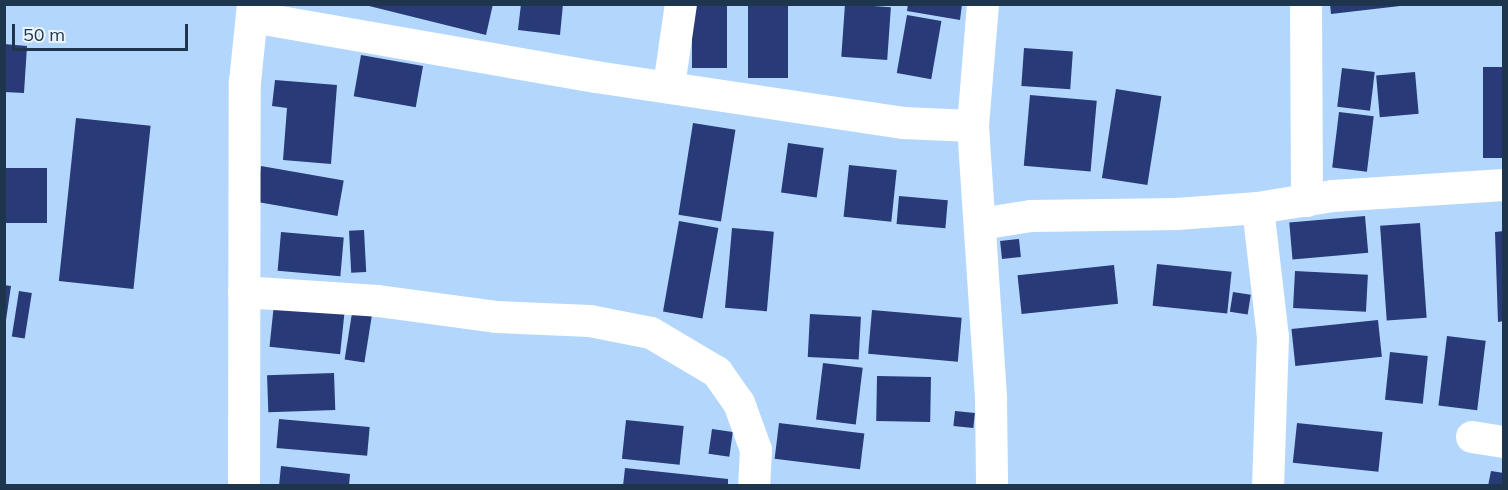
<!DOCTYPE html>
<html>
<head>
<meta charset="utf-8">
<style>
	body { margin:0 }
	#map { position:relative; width:1508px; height:490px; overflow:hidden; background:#b3d7fc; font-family:Mulish,sans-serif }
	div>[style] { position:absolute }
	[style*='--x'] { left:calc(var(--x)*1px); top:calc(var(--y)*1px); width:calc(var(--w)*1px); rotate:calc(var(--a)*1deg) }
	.building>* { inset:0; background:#283a77; transform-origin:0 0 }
	.minor>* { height:32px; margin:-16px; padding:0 16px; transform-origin:16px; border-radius:16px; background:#fff }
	span { translate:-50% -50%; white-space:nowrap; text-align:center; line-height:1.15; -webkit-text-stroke:6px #eef4fb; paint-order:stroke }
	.frame { position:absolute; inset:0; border:6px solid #1d364e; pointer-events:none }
	.scale { position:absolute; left:12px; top:24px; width:176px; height:27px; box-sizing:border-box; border:3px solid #1d364e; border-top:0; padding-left:8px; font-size:18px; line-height:21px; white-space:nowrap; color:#1d364e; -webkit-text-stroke:4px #eef4fb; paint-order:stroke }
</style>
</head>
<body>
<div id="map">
	<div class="building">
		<i style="clip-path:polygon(361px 4px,493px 4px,486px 35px)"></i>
		<i style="clip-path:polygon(521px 4px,563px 4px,560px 35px,518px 30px)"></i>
		<i style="left:692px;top:4px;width:35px;height:64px"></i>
		<i style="left:748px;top:4px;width:40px;height:74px"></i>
		<i style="left:845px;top:4px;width:46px;height:53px;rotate:4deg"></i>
		<i style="clip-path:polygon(908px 4px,962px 4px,960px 20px,907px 11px)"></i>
		<i style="clip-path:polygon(1330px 4px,1400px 4px,1400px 6px,1331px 14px)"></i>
		<i style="left:907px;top:15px;width:35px;height:59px;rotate:10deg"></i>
		<i style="clip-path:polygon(4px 44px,27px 46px,24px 93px,4px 92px)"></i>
		<i style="left:1024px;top:48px;width:49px;height:38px;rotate:4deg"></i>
		<i style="left:361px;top:55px;width:63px;height:42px;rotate:10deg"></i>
		<i style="left:1483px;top:67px;width:21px;height:91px"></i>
		<i style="left:1342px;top:68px;width:33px;height:39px;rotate:7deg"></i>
		<i style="left:1415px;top:72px;width:42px;height:39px;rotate:85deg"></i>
		<i style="clip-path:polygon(275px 80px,337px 85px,331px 164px,283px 160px,287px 108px,272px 106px)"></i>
		<i style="left:1116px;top:89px;width:46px;height:90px;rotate:9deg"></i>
		<i style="left:1030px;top:95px;width:67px;height:71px;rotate:5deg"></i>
		<i style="left:1339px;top:112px;width:35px;height:56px;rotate:7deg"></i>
		<i style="left:76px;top:118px;width:75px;height:164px;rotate:6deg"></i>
		<i style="left:693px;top:123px;width:43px;height:93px;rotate:9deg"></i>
		<i style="left:788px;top:143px;width:36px;height:50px;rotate:8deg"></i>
		<i style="left:849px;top:165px;width:48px;height:52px;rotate:6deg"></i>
		<i style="left:261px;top:166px;width:84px;height:36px;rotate:10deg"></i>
		<i style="left:47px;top:168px;width:55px;height:43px;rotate:90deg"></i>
		<i style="left:899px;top:196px;width:49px;height:28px;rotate:5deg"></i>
		<i style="left:1365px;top:216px;width:37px;height:76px;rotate:85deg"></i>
		<i style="left:679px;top:221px;width:40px;height:92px;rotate:10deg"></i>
		<i style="left:1420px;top:223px;width:95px;height:40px;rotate:86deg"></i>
		<i style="left:732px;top:228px;width:42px;height:80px;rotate:5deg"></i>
		<i style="left:364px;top:230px;width:42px;height:15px;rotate:87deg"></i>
		<i style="clip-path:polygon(1504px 231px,1504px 321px,1498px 322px,1495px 232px)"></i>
		<i style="left:281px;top:232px;width:63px;height:39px;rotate:5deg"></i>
		<i style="left:1019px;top:239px;width:18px;height:19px;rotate:84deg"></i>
		<i style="left:1157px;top:264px;width:75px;height:42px;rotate:6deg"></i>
		<i style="left:1114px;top:265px;width:39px;height:97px;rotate:84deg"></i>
		<i style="left:1295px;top:271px;width:73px;height:37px;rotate:3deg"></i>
		<i style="clip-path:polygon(4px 285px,11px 286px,6px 320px,4px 320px)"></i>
		<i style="left:19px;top:291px;width:13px;height:46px;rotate:9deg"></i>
		<i style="left:1233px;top:292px;width:18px;height:20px;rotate:9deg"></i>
		<i style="left:274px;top:304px;width:71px;height:43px;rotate:6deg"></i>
		<i style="left:872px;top:310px;width:90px;height:44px;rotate:5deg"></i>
		<i style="left:352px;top:313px;width:20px;height:47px;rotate:9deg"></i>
		<i style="left:810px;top:314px;width:51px;height:43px;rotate:3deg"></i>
		<i style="left:1378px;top:320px;width:37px;height:87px;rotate:84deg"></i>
		<i style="left:1447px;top:336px;width:39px;height:70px;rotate:7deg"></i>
		<i style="left:1390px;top:352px;width:38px;height:48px;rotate:6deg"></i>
		<i style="left:823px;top:363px;width:40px;height:57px;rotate:7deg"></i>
		<i style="left:334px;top:373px;width:37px;height:67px;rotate:88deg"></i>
		<i style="left:877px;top:376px;width:54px;height:45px;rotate:1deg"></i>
		<i style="left:955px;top:411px;width:20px;height:15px;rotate:6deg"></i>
		<i style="left:279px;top:419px;width:91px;height:29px;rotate:5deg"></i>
		<i style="left:626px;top:420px;width:58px;height:39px;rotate:6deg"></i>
		<i style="left:779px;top:423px;width:86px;height:36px;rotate:7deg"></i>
		<i style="left:1297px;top:423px;width:86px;height:40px;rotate:6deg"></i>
		<i style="left:712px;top:429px;width:21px;height:25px;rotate:8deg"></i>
		<i style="clip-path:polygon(281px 466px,350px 474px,349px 486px,279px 486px)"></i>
		<i style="clip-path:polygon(625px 468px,728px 479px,728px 486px,623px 486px)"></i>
		<i style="clip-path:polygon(1491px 471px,1504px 473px,1504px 486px,1488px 486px)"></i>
	</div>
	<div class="minor">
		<i style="--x:1306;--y:4;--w:197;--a:89.7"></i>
		<i style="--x:252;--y:17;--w:349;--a:9.9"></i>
		<i style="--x:596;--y:77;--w:310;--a:8.5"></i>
		<i style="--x:903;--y:123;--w:70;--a:2.5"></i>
		<i style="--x:973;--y:126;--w:274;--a:86.2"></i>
		<i style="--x:991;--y:399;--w:87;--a:89.3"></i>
		<i style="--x:669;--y:86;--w:83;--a:-81.7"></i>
		<i style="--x:973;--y:126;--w:122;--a:-85.3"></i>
		<i style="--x:1258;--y:208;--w:130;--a:83.4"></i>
		<i style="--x:1273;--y:337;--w:149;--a:91.9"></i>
		<i style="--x:981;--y:224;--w:51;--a:-9.1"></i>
		<i style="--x:1031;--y:216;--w:146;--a:-0.8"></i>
		<i style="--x:1177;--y:214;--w:81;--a:-4.2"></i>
		<i style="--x:1258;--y:208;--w:76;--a:-9.1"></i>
		<i style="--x:1333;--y:196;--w:171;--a:-3.7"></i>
		<i style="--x:244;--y:292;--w:134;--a:3.8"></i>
		<i style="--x:378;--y:301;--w:119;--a:7.7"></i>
		<i style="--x:496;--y:317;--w:94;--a:2.4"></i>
		<i style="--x:590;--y:321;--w:62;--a:11.1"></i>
		<i style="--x:651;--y:333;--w:77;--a:30.6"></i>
		<i style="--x:717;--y:372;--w:38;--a:55"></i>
		<i style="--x:739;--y:403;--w:50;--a:70.1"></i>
		<i style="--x:756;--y:450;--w:36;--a:93"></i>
		<i style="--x:1472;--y:437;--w:32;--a:9"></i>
		<i style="--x:244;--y:486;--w:404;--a:-89.9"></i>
		<i style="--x:245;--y:82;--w:78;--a:-84.1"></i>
	</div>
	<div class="frame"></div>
	<div class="scale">50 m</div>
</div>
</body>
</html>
